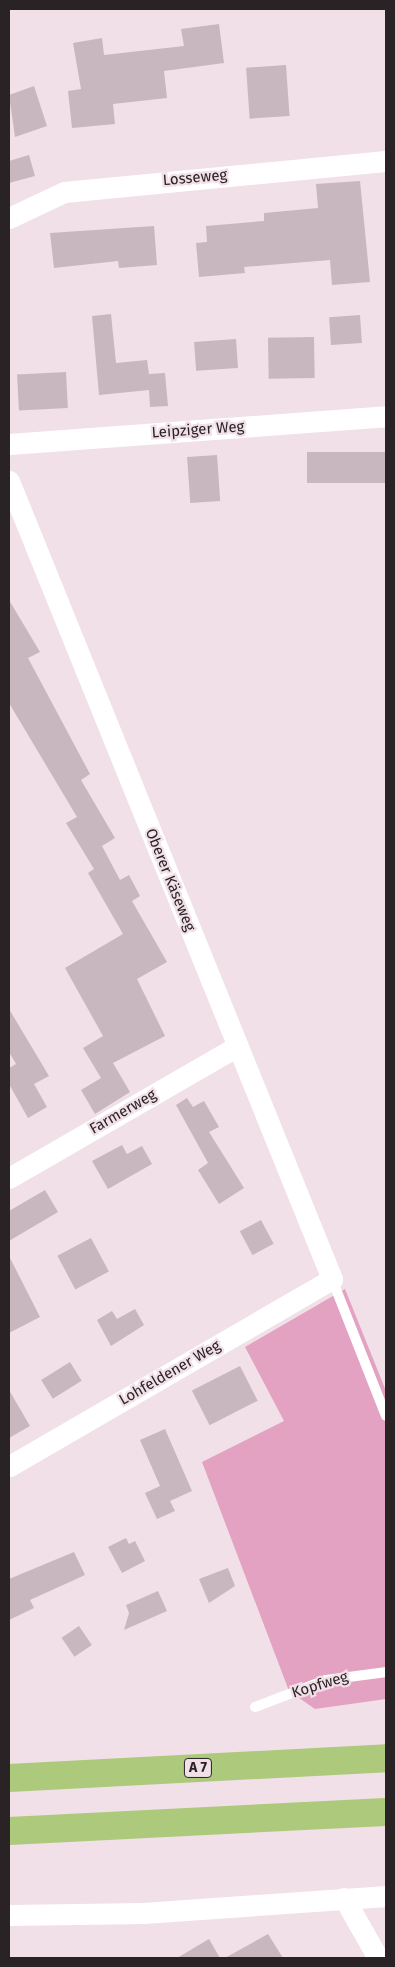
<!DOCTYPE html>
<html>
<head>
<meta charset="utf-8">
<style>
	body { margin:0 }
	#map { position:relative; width:395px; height:1967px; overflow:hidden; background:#f1e0e7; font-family:"Fira Sans",sans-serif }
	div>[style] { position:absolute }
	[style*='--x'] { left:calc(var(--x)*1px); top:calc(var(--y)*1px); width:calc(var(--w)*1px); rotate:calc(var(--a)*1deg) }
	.green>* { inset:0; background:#e4a2c2 }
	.building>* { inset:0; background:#c8b7be; transform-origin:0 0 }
	.lane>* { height:10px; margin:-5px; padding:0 5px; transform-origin:5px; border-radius:5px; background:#fff }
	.street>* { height:21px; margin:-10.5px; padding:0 10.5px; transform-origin:10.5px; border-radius:10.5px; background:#fff }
	.highway>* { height:28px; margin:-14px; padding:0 14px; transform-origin:14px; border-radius:14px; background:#adc97b }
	span { translate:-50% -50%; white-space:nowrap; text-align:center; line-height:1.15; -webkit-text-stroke:4.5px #f1e0e7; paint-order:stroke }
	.shield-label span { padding:1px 4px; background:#f1e0e7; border:1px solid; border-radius:4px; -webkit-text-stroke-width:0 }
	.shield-label { font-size:14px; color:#2a2326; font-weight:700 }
	.street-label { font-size:15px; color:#2a2326 }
	.frame { position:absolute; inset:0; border:10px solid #2a2326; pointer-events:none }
</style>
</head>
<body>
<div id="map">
	<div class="green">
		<i style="clip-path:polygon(345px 1289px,386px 1391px,386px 1699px,315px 1709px,289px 1691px,202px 1462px,284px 1421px,245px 1347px)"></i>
	</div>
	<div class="building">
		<i style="clip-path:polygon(219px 24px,224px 63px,164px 71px,167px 98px,113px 104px,115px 124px,72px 128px,68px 91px,81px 89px,73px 43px,102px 38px,104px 55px,184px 46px,181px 29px)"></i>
		<i style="left:286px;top:65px;width:51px;height:40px;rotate:86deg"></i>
		<i style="clip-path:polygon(34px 86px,47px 126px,15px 137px,9px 95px)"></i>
		<i style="clip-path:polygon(29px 155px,35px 176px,9px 183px,9px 161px)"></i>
		<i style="clip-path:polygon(360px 181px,370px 282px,332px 285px,330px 260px,244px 267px,245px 273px,199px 277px,196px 243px,207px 242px,206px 226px,264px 221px,264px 213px,318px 208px,316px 184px)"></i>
		<i style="clip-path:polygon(154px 226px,157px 265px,119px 268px,118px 261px,54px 268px,50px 233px)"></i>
		<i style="clip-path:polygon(111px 314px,116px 363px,147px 360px,149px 374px,165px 373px,168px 406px,150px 407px,149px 390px,99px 395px,92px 316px)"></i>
		<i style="left:360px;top:315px;width:28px;height:31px;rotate:86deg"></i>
		<i style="left:314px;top:337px;width:41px;height:46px;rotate:89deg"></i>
		<i style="left:236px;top:339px;width:29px;height:42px;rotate:86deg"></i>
		<i style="left:66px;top:372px;width:36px;height:49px;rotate:87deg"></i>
		<i style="left:386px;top:452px;width:31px;height:79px;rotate:90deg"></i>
		<i style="left:217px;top:455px;width:46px;height:30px;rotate:86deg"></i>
		<i style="clip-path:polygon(9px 600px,40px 652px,28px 658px,90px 774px,81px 780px,115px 838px,102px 846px,120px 880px,129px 875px,140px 896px,132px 901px,167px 962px,137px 979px,165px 1036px,113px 1063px,130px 1092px,95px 1114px,81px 1090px,101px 1078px,83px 1048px,103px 1036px,65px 968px,123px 934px,88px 873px,94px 869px,66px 823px,77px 817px,9px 703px)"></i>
		<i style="clip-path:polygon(9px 1009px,49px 1076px,34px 1084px,47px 1107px,28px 1118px,9px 1084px,9px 1068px,16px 1064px,9px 1052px)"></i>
		<i style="clip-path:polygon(187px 1098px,193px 1107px,204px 1101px,219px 1127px,209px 1132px,244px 1188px,219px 1204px,198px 1170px,208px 1163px,176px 1105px)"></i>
		<i style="clip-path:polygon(122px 1145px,127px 1154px,142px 1146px,152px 1164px,108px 1189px,92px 1161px)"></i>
		<i style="clip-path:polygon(45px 1190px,58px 1212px,9px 1241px,9px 1211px)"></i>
		<i style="left:261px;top:1220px;width:27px;height:24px;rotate:62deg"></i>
		<i style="left:91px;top:1238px;width:38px;height:38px;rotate:62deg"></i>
		<i style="clip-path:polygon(9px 1256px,40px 1317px,9px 1333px)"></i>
		<i style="clip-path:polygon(135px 1309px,144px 1325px,111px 1346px,97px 1320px,112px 1311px,117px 1319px)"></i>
		<i style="left:70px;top:1362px;width:22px;height:34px;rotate:58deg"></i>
		<i style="left:240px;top:1366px;width:39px;height:54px;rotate:63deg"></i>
		<i style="clip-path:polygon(9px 1390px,30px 1426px,9px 1438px)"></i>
		<i style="clip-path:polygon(165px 1429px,192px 1491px,170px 1501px,175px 1511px,157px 1519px,145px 1493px,160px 1486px,140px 1440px)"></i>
		<i style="clip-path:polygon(126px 1538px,129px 1544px,135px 1541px,145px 1561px,122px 1573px,108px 1547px)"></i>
		<i style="clip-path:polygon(74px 1552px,85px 1575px,30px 1600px,34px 1608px,9px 1620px,9px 1579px)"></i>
		<i style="clip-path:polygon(228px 1568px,235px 1586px,209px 1603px,199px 1579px)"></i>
		<i style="clip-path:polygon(158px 1591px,167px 1611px,124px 1630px,129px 1613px,126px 1605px)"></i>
		<i style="left:79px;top:1626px;width:23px;height:21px;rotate:56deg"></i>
		<i style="clip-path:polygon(268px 1934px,283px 1958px,225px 1958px)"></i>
		<i style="clip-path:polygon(209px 1939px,220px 1958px,177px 1958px)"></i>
	</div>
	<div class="lane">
		<i style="--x:332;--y:1279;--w:147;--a:68.5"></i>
		<i style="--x:255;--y:1707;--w:76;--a:-20.8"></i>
		<i style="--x:326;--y:1680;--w:61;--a:-7.6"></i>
	</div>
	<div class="street">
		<i style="--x:9;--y:218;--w:61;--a:-25.3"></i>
		<i style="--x:64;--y:192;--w:323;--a:-5.5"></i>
		<i style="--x:9;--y:444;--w:378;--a:-4.2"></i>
		<i style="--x:9;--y:481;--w:861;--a:67.96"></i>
		<i style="--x:332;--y:1279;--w:373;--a:149.9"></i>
		<i style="--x:9;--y:1178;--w:264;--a:-30"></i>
		<i style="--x:344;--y:1898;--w:69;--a:60.5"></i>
		<i style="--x:9;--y:1915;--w:134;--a:-0.9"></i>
		<i style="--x:143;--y:1913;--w:244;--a:-4"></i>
	</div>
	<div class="highway">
		<i style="--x:9;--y:1778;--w:378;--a:-3"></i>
		<i style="--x:9;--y:1831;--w:377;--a:-2.9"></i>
	</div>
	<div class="shield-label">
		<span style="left:198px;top:1768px">A 7</span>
	</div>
	<div class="street-label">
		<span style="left:195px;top:178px;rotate:-5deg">Losseweg</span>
		<span style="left:198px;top:430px;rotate:-4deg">Leipziger Weg</span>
		<span style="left:170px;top:880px;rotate:68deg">Oberer Käseweg</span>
		<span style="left:123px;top:1112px;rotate:-30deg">Farmerweg</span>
		<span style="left:170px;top:1373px;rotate:-30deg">Lohfeldener Weg</span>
		<span style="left:320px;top:1685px;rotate:-17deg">Kopfweg</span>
	</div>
	<div class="frame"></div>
</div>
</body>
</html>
